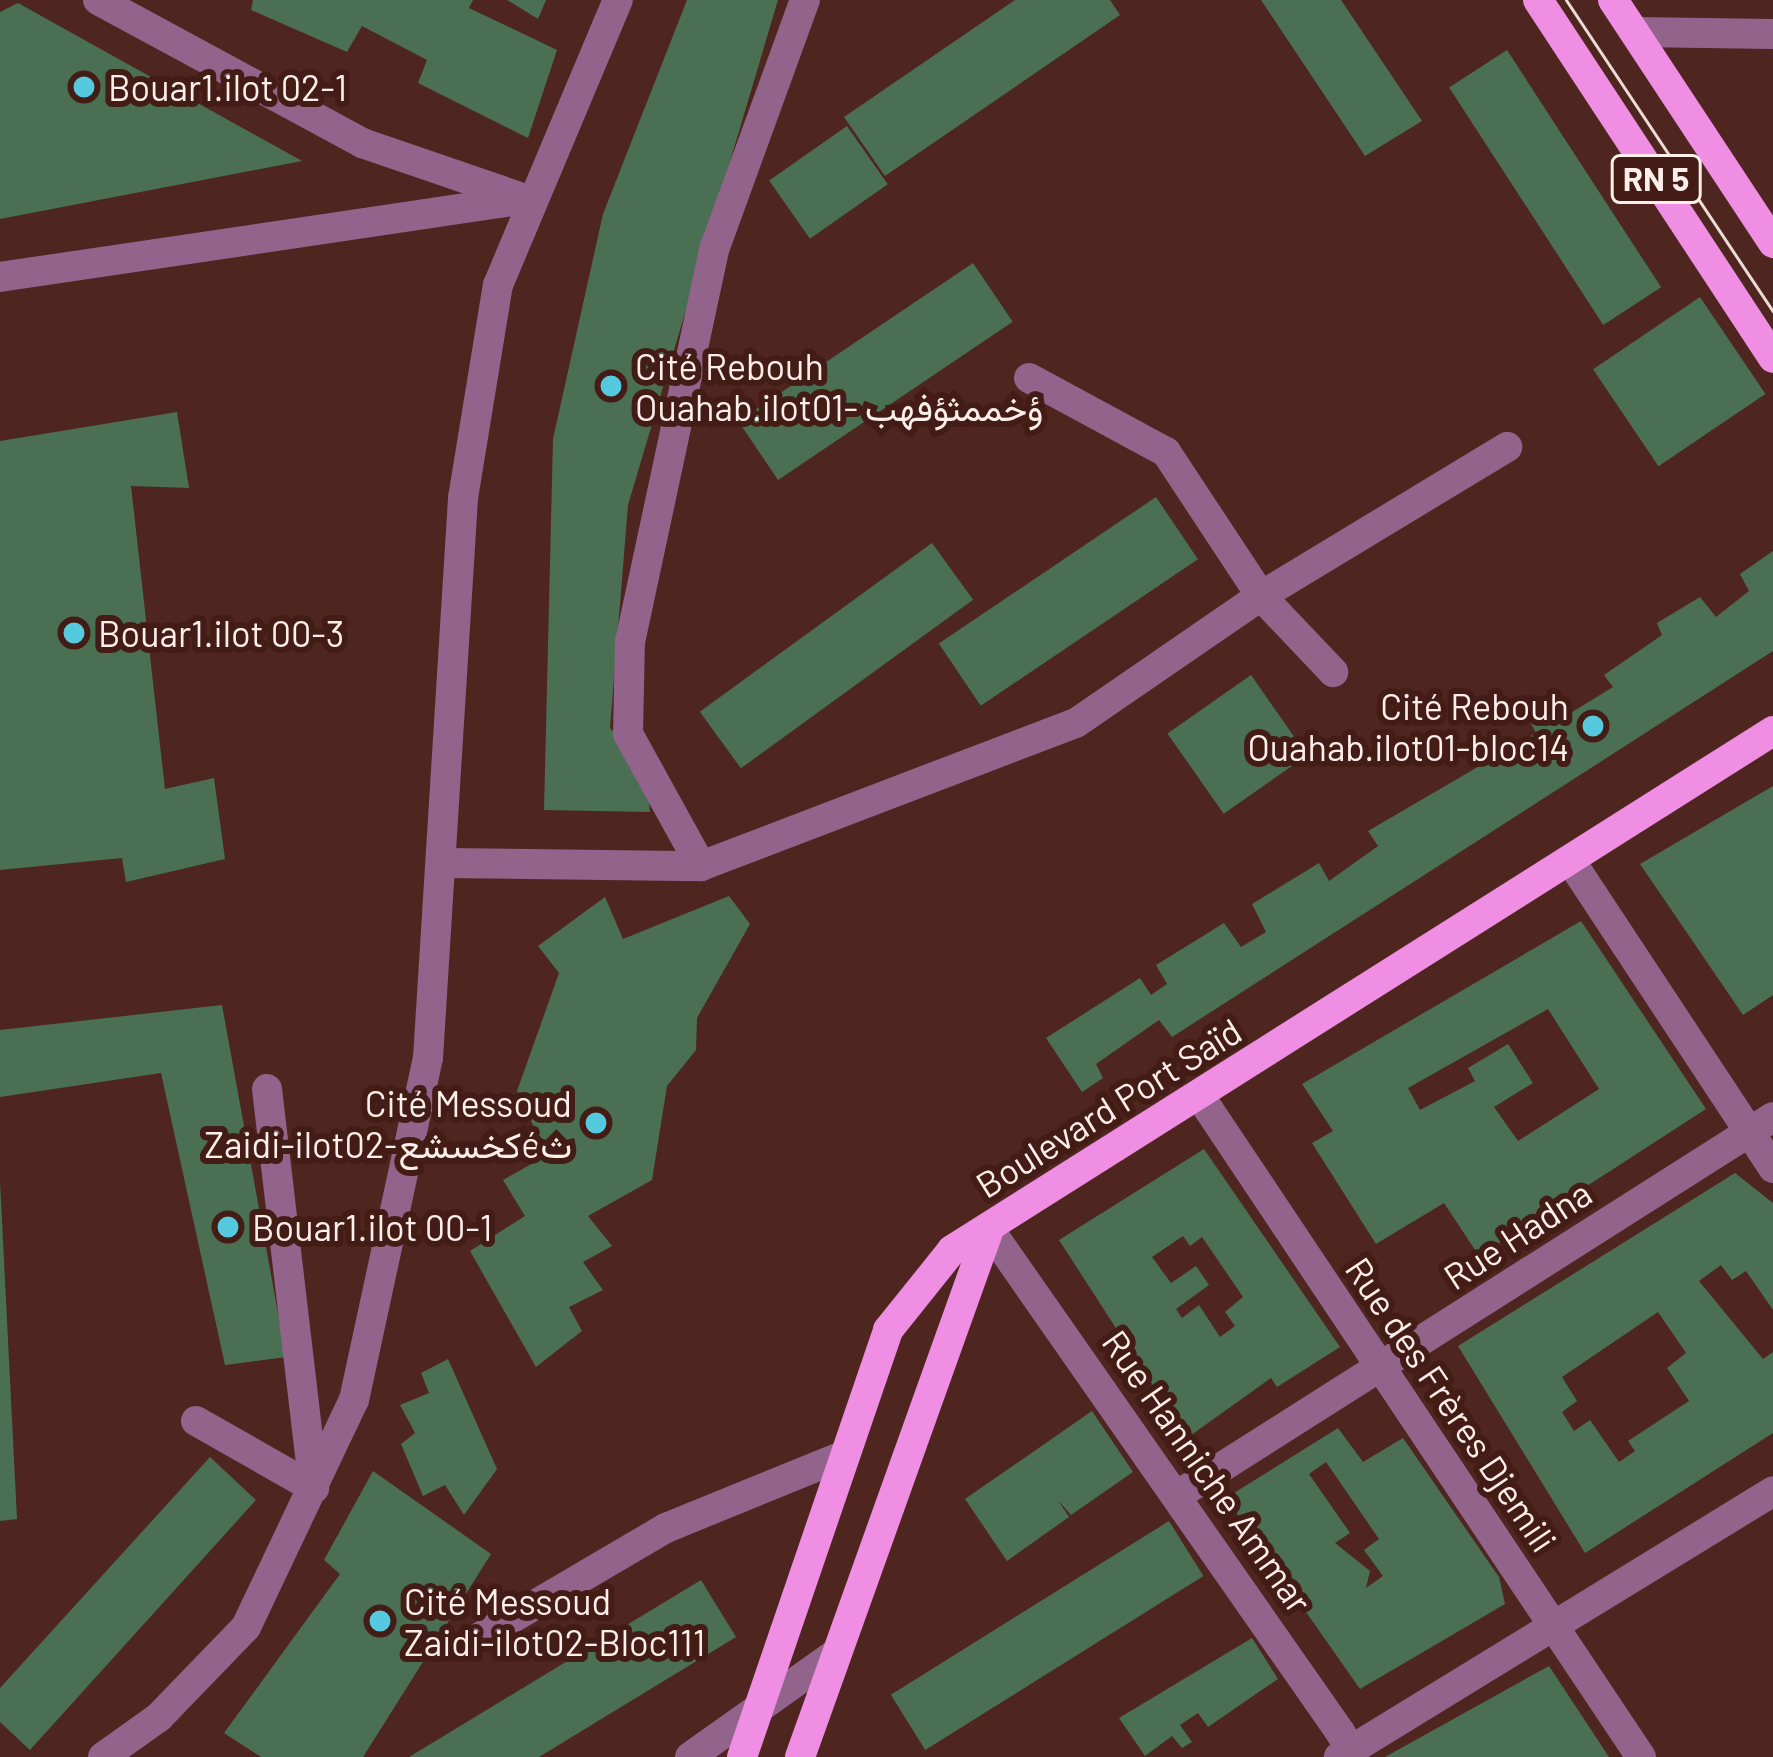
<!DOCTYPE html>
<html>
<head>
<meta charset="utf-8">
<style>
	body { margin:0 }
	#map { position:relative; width:1773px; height:1757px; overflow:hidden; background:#4e261f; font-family:Barlow,Vazirmatn,sans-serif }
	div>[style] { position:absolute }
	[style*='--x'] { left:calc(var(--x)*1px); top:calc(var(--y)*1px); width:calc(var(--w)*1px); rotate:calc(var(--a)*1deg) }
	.building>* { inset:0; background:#4a6f53; transform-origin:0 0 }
	.minor>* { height:30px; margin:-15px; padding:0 15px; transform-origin:15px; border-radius:15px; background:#92638b }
	.major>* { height:30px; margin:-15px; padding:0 15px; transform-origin:15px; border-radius:15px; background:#ef8ee3 }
	.tram>* { height:3px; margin:-1.5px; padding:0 1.5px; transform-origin:1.5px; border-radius:1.5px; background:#eddbd7 }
	.dots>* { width:33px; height:33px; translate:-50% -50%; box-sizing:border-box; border:6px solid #431c15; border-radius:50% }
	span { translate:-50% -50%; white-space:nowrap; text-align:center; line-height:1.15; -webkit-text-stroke:12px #431c15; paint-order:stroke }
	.shield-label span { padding:3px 9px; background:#431c15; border:3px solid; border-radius:9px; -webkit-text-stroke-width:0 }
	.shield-label { font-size:33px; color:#ffefeb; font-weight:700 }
	.poi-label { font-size:36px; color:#ffefeb }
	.left { translate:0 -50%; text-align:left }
	.right { translate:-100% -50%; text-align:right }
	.street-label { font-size:36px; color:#ffefeb }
</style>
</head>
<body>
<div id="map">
	<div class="building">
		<i style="clip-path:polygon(253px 0,473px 0,469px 8px,557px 50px,528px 138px,418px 83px,427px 60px,362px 26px,347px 52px,251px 10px)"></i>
		<i style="clip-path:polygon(507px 0,546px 0,538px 19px)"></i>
		<i style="clip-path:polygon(687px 0,778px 0,628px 505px,610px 728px,646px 767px,650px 812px,544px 810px,553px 439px,603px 214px)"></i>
		<i style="clip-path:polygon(1015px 0,1110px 0,1120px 15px,885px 176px,844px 117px)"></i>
		<i style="clip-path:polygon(1261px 0,1341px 0,1422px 121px,1365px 156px)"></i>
		<i style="clip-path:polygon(18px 3px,302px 161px,0 219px,0 12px)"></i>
		<i style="left:1507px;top:50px;width:283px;height:69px;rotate:57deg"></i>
		<i style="left:847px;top:126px;width:71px;height:95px;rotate:55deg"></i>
		<i style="left:973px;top:263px;width:71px;height:283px;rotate:56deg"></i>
		<i style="left:1700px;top:297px;width:117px;height:129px;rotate:56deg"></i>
		<i style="clip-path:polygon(177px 412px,189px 488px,131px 486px,165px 789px,214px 778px,225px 859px,126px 882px,122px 858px,0 870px,0 441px)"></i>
		<i style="left:1156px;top:497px;width:75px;height:262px;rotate:56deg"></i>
		<i style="left:932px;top:543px;width:70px;height:287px;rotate:54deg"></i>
		<i style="clip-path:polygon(1773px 551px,1773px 651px,1172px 1037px,1159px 1020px,1096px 1064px,1103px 1078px,1082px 1092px,1046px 1038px,1140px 978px,1151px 995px,1167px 984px,1156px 965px,1224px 923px,1241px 947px,1266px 932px,1252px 904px,1319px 863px,1329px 881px,1378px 846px,1368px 831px,1536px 733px,1528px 718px,1560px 698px,1569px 714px,1613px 687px,1604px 675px,1662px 635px,1657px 623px,1700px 597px,1716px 617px,1749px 591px,1740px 574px)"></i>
		<i style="left:1251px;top:675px;width:98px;height:102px;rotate:55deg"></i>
		<i style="clip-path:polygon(1773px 786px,1773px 995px,1743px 1015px,1640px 864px)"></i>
		<i style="clip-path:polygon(729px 896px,750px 924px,697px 1018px,696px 1050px,667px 1086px,652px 1180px,588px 1216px,612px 1246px,583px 1262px,603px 1290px,569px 1307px,582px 1331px,536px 1367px,470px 1251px,525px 1216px,503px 1180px,547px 1155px,517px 1091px,559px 973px,538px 946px,605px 897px,623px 939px)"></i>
		<i style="clip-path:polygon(evenodd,1581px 921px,1706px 1109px,1479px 1256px,1444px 1203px,1376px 1244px,1312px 1143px,1333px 1131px,1302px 1084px,1581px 921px,1548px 1009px,1599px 1089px,1518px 1141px,1494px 1107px,1533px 1083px,1508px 1044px,1468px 1068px,1475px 1081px,1420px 1110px,1408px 1088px,1548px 1009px)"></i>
		<i style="clip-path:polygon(222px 1005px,286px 1357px,225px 1365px,161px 1073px,0 1097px,0 1030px)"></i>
		<i style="clip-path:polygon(evenodd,1204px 1149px,1340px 1347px,1277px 1387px,1271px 1378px,1187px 1438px,1059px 1240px,1204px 1149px,1183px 1236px,1190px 1246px,1202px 1237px,1243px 1297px,1225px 1312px,1235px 1326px,1220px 1337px,1199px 1305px,1182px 1318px,1176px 1309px,1209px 1285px,1196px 1266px,1171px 1283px,1152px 1257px,1183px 1236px)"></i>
		<i style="clip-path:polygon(evenodd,1735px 1173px,1773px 1203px,1773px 1310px,1746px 1271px,1732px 1280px,1721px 1265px,1699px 1281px,1763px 1359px,1773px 1352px,1773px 1433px,1585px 1553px,1458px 1346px,1735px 1173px,1658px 1312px,1686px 1353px,1667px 1368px,1689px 1401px,1628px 1441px,1635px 1451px,1619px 1462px,1590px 1420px,1574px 1431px,1562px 1412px,1577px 1401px,1562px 1377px,1658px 1312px)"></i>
		<i style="clip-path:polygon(0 1181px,17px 1519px,0 1521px)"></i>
		<i style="clip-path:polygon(448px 1359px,497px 1469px,464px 1515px,445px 1485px,423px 1496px,401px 1444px,415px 1433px,400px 1405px,429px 1393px,421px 1373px)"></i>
		<i style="clip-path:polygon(1092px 1411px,1133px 1472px,1071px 1515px,1058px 1500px,1069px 1517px,1007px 1561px,965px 1499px)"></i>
		<i style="clip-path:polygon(evenodd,1338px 1428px,1363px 1462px,1403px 1438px,1499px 1577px,1505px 1604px,1360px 1689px,1226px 1498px,1338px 1428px,1326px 1462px,1379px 1539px,1364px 1550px,1383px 1576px,1366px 1588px,1370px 1571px,1335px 1543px,1350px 1533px,1309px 1474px,1326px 1462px)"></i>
		<i style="clip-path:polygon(210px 1457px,256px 1500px,30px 1750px,0 1722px,0 1688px)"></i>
		<i style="clip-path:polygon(373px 1471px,491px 1554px,363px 1757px,261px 1757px,224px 1733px,340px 1574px,324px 1560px)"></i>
		<i style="left:1169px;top:1521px;width:65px;height:328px;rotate:58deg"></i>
		<i style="clip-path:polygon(701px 1580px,736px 1637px,539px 1757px,409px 1757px)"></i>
		<i style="clip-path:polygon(1252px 1638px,1278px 1679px,1208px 1727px,1198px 1713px,1180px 1725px,1192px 1742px,1182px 1748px,1172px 1736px,1145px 1756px,1119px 1718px)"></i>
		<i style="clip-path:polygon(1549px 1666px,1609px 1757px,1385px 1757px)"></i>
	</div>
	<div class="minor">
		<i style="--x:98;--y:0;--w:300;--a:28.4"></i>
		<i style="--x:362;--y:143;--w:167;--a:18.9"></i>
		<i style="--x:1635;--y:32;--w:138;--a:0.8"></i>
		<i style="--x:0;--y:277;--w:532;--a:-8.43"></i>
		<i style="--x:1029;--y:378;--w:156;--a:28.4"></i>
		<i style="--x:1166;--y:452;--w:173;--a:56.6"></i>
		<i style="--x:1261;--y:596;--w:288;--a:-31.2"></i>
		<i style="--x:1570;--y:860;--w:369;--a:56.6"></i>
		<i style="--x:445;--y:863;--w:256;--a:0.7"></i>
		<i style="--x:701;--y:866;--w:401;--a:-20.9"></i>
		<i style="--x:1076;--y:723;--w:224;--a:-34.5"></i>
		<i style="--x:1261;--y:596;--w:105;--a:46.5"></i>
		<i style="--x:701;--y:866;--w:151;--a:-118.9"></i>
		<i style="--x:628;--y:734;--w:92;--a:-88.8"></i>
		<i style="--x:630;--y:642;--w:404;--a:-77.9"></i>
		<i style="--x:715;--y:247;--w:263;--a:-70"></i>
		<i style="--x:267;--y:1089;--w:402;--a:83.3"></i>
		<i style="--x:1199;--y:1095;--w:796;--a:56.27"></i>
		<i style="--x:989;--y:1229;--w:613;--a:55.09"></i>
		<i style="--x:1340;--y:1732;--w:21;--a:59"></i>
		<i style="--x:1351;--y:1750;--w:14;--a:150"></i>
		<i style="--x:196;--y:1421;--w:136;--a:29.6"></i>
		<i style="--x:1181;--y:1493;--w:701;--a:-32.42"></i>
		<i style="--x:480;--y:1637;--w:216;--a:-30.4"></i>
		<i style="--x:666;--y:1528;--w:193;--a:-22.2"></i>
		<i style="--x:1351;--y:1750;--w:495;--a:-31.5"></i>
		<i style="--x:103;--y:1757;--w:69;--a:-35.5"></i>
		<i style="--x:159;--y:1717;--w:125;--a:-46"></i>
		<i style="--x:246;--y:1627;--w:251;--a:-64.6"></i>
		<i style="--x:354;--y:1400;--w:350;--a:-77.8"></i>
		<i style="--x:428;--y:1058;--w:561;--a:-86.42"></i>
		<i style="--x:463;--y:498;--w:216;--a:-80.7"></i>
		<i style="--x:498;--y:285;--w:309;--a:-67.2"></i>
		<i style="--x:690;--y:1757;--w:178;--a:-35.4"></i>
	</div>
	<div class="major">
		<i style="--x:1538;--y:0;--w:428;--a:56.7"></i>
		<i style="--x:1613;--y:0;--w:291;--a:56.6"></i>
		<i style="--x:742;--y:1757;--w:451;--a:-71.1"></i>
		<i style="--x:888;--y:1330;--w:102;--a:-51.3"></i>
		<i style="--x:952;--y:1250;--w:971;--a:-32.3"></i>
		<i style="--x:800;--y:1757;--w:561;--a:-70.3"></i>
	</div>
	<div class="tram">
		<i style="--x:1566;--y:0;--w:374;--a:56.4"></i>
	</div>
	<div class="dots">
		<i style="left:84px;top:87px;background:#55cadf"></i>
		<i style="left:611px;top:386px;background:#55cadf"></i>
		<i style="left:74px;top:633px;background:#55cadf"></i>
		<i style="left:1593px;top:726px;background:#55cadf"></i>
		<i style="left:596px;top:1123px;background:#55cadf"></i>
		<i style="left:228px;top:1227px;background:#55cadf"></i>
		<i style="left:380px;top:1621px;background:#55cadf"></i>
	</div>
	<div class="shield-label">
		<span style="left:1656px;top:179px">RN 5</span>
	</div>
	<div class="poi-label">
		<span class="left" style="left:108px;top:87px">Bouar1.ilot 02-1</span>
		<span class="left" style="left:635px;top:386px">Cité Rebouh<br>Ouahab.ilot01- ؤخممثؤفهب</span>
		<span class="left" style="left:98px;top:633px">Bouar1.ilot 00-3</span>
		<span class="right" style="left:1569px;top:726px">Cité Rebouh<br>Ouahab.ilot01-bloc14</span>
		<span class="right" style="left:572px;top:1123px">Cité Messoud<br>Zaidi-ilot02-كخسشعéث</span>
		<span class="left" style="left:252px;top:1227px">Bouar1.ilot 00-1</span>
		<span class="left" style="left:404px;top:1621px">Cité Messoud<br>Zaidi-ilot02-Bloc111</span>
	</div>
	<div class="street-label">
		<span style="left:1108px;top:1107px;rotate:-32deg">Boulevard Port Saïd</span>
		<span style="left:1517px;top:1234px;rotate:-33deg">Rue Hadna</span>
		<span style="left:1452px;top:1404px;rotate:56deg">Rue des Frères Djemili</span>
		<span style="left:1208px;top:1471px;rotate:55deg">Rue Hanniche Ammar</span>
	</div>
</div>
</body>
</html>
